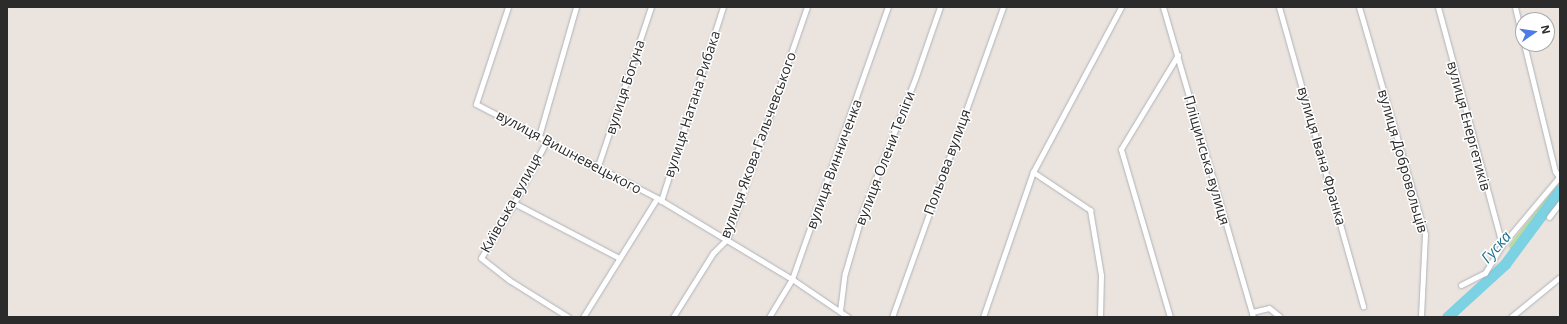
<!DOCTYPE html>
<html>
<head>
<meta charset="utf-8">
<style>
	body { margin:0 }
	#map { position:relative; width:1567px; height:324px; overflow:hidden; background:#ebe4de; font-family:"Open Sans",sans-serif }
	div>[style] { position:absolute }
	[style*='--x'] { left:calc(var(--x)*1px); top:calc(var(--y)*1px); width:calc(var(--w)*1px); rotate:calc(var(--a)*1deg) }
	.green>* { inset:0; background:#badca0 }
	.river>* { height:11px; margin:-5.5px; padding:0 5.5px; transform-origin:5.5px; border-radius:5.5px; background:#7cd1e2 }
	.roads { filter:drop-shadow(0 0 1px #afb2ba) drop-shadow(0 0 1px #afb2ba) }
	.minor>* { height:5px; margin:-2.5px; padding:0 2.5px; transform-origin:2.5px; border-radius:2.5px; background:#fff }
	span { translate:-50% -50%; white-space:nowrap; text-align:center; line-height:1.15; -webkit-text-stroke:3px #fff; paint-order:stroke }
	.street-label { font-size:14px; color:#2b2b2b }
	.water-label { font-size:15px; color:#1b728e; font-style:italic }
	.frame { position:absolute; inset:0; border:8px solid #2b2b2b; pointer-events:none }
	.north { position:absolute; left:1515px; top:12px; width:40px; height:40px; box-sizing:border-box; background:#fff; border:1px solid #aaa; border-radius:50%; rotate:77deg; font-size:11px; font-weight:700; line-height:16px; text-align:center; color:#2b2b2b }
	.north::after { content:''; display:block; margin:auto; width:14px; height:18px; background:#4f7ae7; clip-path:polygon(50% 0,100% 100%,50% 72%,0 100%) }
</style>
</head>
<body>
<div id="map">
	<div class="green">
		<i style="clip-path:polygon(1560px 181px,1560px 199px,1512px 261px,1509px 245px)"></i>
	</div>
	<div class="river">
		<i style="--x:1447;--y:317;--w:79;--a:-42.4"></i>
		<i style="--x:1505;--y:264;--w:92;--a:-53.4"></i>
	</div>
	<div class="roads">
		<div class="minor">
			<i style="--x:508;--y:7;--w:102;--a:108.3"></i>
			<i style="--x:476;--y:104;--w:204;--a:27.4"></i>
			<i style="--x:657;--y:198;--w:157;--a:31"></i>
			<i style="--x:792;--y:279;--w:68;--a:34.2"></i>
			<i style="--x:1163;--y:7;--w:323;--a:73.8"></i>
			<i style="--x:1279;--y:7;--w:311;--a:74.3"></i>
			<i style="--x:1359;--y:7;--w:236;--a:73.8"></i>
			<i style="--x:1425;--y:234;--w:83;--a:92.8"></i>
			<i style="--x:1438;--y:7;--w:246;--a:74.9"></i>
			<i style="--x:1515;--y:7;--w:35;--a:77"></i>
			<i style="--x:1524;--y:44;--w:131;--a:76.3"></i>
			<i style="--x:1555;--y:171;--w:7;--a:56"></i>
			<i style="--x:539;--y:136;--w:134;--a:-74"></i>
			<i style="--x:547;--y:140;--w:71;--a:117.6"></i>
			<i style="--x:514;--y:203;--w:64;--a:121"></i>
			<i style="--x:481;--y:258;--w:36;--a:38"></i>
			<i style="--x:509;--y:280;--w:70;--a:32.1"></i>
			<i style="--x:598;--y:166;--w:168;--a:-71.6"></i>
			<i style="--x:1033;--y:172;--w:69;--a:33.7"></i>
			<i style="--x:1090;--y:210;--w:66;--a:80.4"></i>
			<i style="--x:1101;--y:275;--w:42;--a:91.4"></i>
			<i style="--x:661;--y:201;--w:204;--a:-72.3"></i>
			<i style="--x:514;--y:203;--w:119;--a:27.6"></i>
			<i style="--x:1549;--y:217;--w:18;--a:-52"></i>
			<i style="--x:1461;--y:285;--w:27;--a:-27"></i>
			<i style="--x:1485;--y:273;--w:33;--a:-59"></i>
			<i style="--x:1502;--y:245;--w:90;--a:-50"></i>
			<i style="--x:840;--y:311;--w:38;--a:-83"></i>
			<i style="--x:845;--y:273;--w:65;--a:-73.8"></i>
			<i style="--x:863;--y:211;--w:142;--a:-68.5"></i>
			<i style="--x:915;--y:79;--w:76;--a:-70.9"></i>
			<i style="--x:1252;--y:312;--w:17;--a:-13"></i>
			<i style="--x:1269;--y:308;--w:14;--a:39"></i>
			<i style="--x:583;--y:317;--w:140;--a:-58.1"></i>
			<i style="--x:673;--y:317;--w:75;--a:-58"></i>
			<i style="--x:713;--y:253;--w:20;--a:-45"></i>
			<i style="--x:727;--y:239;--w:245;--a:-71"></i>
			<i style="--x:769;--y:317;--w:44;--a:-58.8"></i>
			<i style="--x:792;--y:279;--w:288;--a:-70.6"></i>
			<i style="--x:892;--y:317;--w:329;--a:-70.3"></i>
			<i style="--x:983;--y:317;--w:153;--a:-71"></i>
			<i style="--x:1033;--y:172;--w:187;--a:-61.9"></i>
			<i style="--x:1170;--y:317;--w:175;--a:-106.3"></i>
			<i style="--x:1121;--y:149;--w:110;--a:-58.8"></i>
			<i style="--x:1511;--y:317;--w:63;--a:-39.2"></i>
		</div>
	</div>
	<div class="street-label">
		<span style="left:625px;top:87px;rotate:-72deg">вулиця Богуна</span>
		<span style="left:692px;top:104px;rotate:-72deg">вулиця Натана Рибака</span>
		<span style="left:1469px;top:126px;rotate:75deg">вулиця Енергетиків</span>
		<span style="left:758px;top:145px;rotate:-70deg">вулиця Якова Гальчевського</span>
		<span style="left:569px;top:152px;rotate:28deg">вулиця Вишневецького</span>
		<span style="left:1322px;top:156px;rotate:74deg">вулиця Івана Франка</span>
		<span style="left:885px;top:158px;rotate:-69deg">вулиця Олени Теліги</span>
		<span style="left:1207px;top:160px;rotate:74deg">Пліщинська вулиця</span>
		<span style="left:1403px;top:161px;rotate:74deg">вулиця Добровольців</span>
		<span style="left:947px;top:162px;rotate:-70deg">Польова вулиця</span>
		<span style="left:834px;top:164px;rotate:-70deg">вулиця Винниченка</span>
		<span style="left:511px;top:203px;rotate:-61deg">Київська вулиця</span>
	</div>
	<div class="water-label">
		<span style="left:1496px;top:247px;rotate:-49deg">Гуска</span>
	</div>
	<div class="frame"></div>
	<div class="north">N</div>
</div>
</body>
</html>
